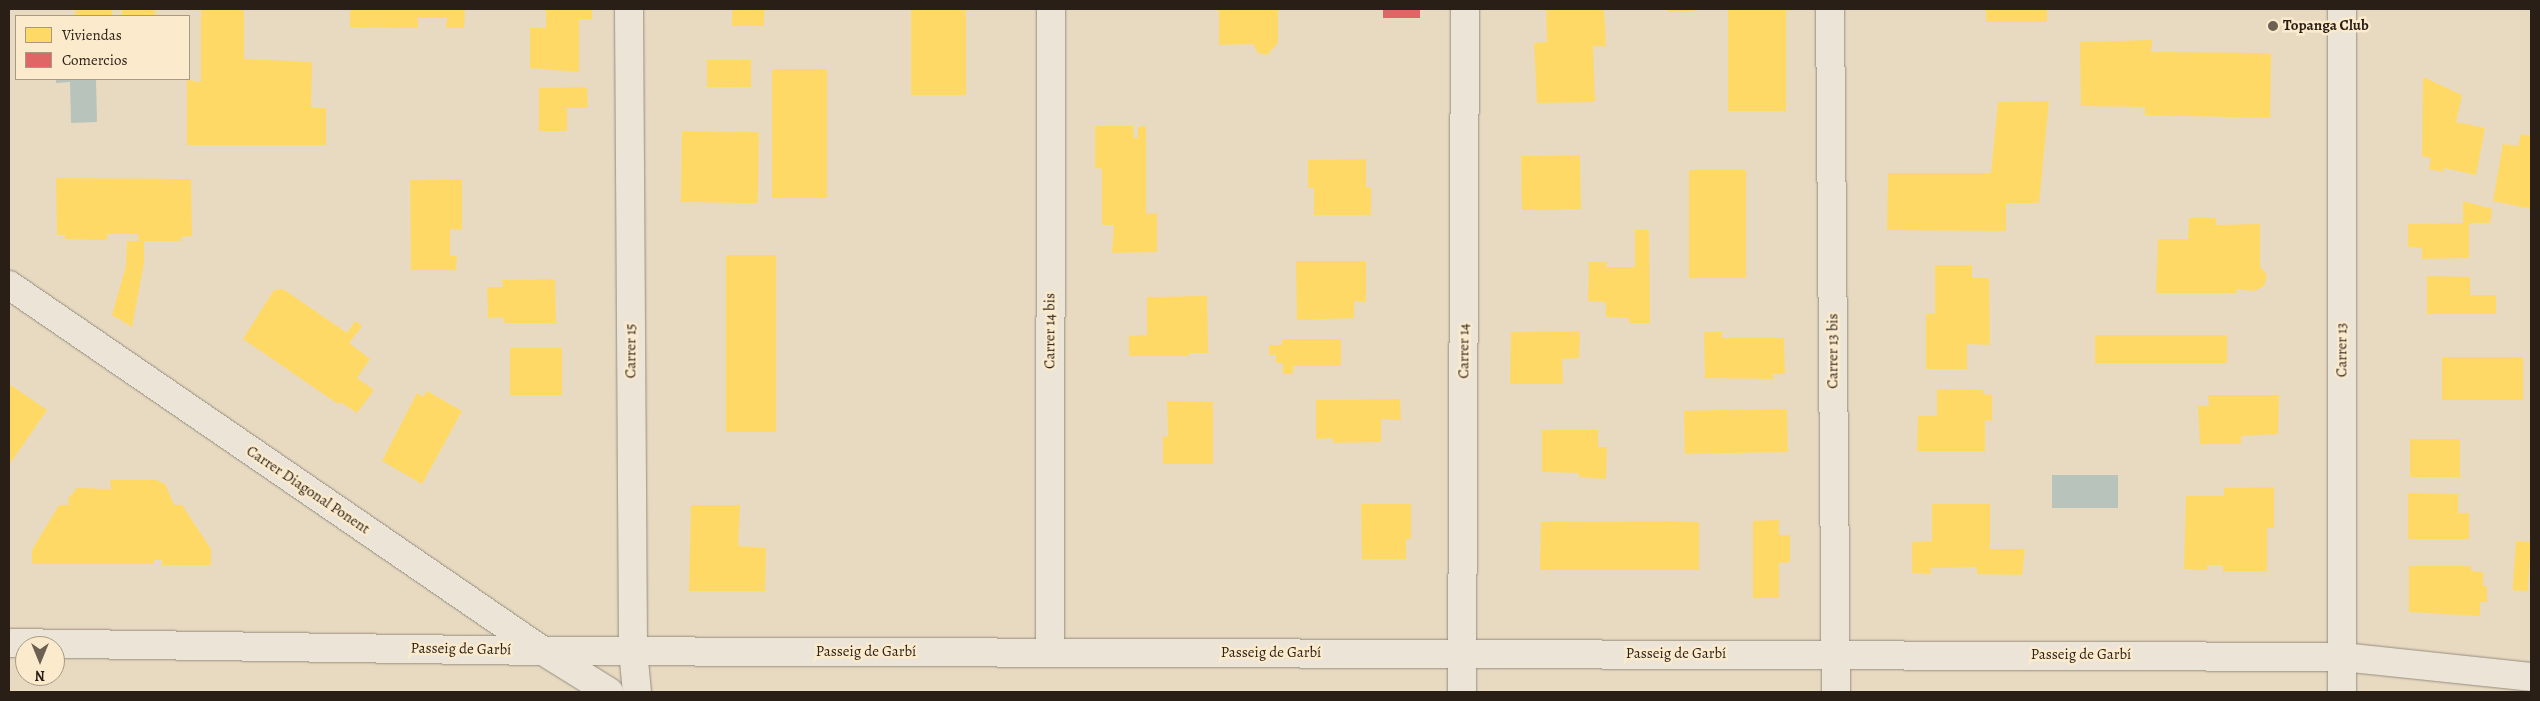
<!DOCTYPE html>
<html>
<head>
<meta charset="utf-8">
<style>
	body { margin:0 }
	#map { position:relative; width:2540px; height:701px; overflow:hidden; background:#e8dac1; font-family:Alegreya,serif }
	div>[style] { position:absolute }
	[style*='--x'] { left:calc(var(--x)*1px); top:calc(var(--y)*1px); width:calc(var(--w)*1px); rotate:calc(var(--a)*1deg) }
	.water>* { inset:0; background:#b8c3bb; transform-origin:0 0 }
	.homes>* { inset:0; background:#ffd966; transform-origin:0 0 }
	.shops>* { inset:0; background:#e06666; transform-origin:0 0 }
	.roads { filter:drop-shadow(0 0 1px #968d7e) drop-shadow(0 0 1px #968d7e) }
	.minor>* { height:28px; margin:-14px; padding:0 14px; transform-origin:14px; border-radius:14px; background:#ebe4d7 }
	.dots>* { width:14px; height:14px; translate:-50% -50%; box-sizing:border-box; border:2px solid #fbeacc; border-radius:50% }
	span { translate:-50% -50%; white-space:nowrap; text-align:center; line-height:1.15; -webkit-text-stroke:5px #fbeacc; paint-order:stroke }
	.poi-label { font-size:15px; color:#291f17; font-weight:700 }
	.left { translate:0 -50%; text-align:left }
	.street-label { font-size:15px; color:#291f17 }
	.frame { position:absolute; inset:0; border:10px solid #291f17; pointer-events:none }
	.legend { position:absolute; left:15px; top:15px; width:175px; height:65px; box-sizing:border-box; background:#fbeacc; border:1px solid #a79984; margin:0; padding:6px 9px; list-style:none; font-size:15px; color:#291f17 }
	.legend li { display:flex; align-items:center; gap:10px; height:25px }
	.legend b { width:25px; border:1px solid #a79984 }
	.north { position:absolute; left:15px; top:636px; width:50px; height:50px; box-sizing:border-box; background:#fbeacc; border:1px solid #a79984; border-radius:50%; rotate:180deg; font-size:14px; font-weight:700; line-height:20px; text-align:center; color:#291f17 }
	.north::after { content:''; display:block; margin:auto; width:18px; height:22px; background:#6c6052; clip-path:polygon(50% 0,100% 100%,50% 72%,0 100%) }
</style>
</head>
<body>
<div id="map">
	<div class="water">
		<i style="clip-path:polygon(56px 79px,96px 79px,97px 122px,71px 123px,70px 82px,56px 83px)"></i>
		<i style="left:2118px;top:475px;width:33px;height:66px;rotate:90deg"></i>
	</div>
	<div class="homes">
		<i style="left:75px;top:9px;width:37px;height:7px"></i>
		<i style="clip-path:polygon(122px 9px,155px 9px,155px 16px,122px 15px)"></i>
		<i style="clip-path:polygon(201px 9px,244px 9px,244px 59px,312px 62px,311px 108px,326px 108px,326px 145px,187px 145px,187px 80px,201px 82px)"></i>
		<i style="clip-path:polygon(350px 9px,465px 9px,464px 28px,446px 28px,447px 18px,418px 18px,418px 28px,350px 27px)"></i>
		<i style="clip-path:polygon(546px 9px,592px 9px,592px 19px,579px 19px,579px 72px,530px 68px,530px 28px,546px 28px)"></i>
		<i style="left:732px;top:9px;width:32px;height:17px"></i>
		<i style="left:911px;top:9px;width:55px;height:86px"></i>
		<i style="clip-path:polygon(1219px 9px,1278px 9px,1278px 43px,1267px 55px,1258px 53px,1253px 44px,1219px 45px)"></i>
		<i style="clip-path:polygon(1546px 9px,1604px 9px,1606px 46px,1593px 46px,1595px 102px,1537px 103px,1534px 43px,1547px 42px)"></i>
		<i style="clip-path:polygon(1668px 9px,1694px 9px,1694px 11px,1668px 12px)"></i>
		<i style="left:1728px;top:9px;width:58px;height:102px"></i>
		<i style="left:1986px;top:9px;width:61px;height:13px"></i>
		<i style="clip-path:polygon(2152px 40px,2151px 52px,2271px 53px,2270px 118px,2145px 115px,2145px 107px,2081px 106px,2080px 42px)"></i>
		<i style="left:707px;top:60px;width:44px;height:27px"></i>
		<i style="left:827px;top:69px;width:129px;height:55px;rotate:90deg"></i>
		<i style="clip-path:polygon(2423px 77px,2462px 95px,2456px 122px,2485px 128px,2476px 175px,2444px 168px,2443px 172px,2429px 169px,2431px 158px,2422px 156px)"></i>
		<i style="clip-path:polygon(587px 87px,588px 108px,567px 108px,567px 131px,539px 131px,539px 88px)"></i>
		<i style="clip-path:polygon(2049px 101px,2039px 203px,2006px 203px,2006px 231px,1887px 230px,1888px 173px,1991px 173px,1998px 102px)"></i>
		<i style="clip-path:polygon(1095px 126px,1133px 126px,1134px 138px,1138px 138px,1138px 127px,1146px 126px,1146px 214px,1157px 213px,1157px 252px,1112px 253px,1114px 225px,1102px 225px,1102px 169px,1095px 168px)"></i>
		<i style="left:682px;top:131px;width:77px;height:71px;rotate:1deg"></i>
		<i style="clip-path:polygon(2521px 134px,2531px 136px,2531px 209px,2493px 201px,2503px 144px,2518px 146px)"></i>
		<i style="left:1580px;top:155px;width:54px;height:59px;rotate:89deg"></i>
		<i style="clip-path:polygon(1366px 159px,1366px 188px,1371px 187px,1371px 215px,1314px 215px,1314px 188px,1308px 188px,1308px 160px)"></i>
		<i style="left:1689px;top:170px;width:57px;height:108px"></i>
		<i style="clip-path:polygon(56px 178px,191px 179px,192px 236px,181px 237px,181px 241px,144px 241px,144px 263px,132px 327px,112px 315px,126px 266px,127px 241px,139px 241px,138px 234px,107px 234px,107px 240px,65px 239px,65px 235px,57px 235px)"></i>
		<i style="clip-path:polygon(462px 179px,462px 230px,450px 229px,450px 256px,457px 256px,456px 270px,411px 270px,410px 180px)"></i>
		<i style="clip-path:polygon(2463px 201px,2492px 209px,2490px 223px,2469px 223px,2469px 258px,2422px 259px,2422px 248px,2408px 247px,2408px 224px,2463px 223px)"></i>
		<i style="clip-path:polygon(2189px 218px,2216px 218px,2216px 225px,2260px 224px,2260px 267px,2267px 275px,2264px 286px,2254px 291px,2236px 289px,2236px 293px,2156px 293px,2158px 239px,2188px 239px)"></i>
		<i style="clip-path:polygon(1635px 230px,1649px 230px,1650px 323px,1629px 323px,1629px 318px,1606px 317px,1606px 302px,1588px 301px,1589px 262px,1607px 262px,1606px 267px,1635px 267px)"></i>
		<i style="left:726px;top:255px;width:50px;height:177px"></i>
		<i style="clip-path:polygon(1296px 261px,1366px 261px,1366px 302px,1354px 301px,1354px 318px,1297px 320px)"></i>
		<i style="clip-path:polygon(1935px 265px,1972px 265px,1972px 278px,1989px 278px,1990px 345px,1967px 344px,1967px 369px,1926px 369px,1926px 314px,1935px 314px)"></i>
		<i style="clip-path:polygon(2427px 276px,2470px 277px,2470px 295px,2496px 295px,2496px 314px,2427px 314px)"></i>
		<i style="clip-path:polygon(555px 279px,556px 323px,504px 323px,503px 317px,488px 318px,487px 287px,503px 287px,502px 280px)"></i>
		<i style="clip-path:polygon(283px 289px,347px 333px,355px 321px,362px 326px,349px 343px,370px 359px,357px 378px,374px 390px,357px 413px,340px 402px,338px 404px,243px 339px,274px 290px)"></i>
		<i style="clip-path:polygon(1207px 296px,1208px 353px,1189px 353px,1189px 356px,1129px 356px,1129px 336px,1147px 335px,1147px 297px)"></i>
		<i style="clip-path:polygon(1580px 331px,1579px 358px,1562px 359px,1563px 384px,1510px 384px,1511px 332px)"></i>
		<i style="clip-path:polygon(1704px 332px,1722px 332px,1722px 338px,1784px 338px,1785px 374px,1773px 374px,1773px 379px,1705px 378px)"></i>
		<i style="left:2095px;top:335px;width:132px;height:28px"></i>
		<i style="clip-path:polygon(1282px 339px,1341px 339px,1341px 366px,1293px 366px,1293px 374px,1283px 374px,1283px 363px,1276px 363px,1276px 355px,1269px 355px,1269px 345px,1282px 345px)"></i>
		<i style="left:510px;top:348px;width:52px;height:47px"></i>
		<i style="left:2523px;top:357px;width:43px;height:81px;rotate:90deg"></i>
		<i style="clip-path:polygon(9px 384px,47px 410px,9px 465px)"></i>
		<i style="clip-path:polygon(1937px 389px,1983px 390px,1983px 394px,1992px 395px,1992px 421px,1985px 420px,1985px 451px,1917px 451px,1918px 416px,1937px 416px)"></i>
		<i style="clip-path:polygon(427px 391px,462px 411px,422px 484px,382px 461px,417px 393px,423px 397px)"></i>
		<i style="clip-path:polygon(2208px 395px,2279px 395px,2278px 434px,2241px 436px,2241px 444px,2200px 444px,2198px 406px,2209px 406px)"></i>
		<i style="clip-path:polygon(1400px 399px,1401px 420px,1381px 419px,1381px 442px,1333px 443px,1333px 438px,1316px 439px,1316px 400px)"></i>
		<i style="clip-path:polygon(1167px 401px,1213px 402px,1213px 464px,1163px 464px,1163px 436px,1168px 437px)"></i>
		<i style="left:1787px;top:409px;width:43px;height:103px;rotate:89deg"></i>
		<i style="clip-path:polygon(1542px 430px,1598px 430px,1598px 447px,1607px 447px,1606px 479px,1579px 477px,1579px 473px,1542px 472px)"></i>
		<i style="left:2410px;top:439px;width:50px;height:38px"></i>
		<i style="clip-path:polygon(110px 480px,156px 480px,165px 484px,174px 505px,182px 505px,211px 549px,211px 565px,162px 565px,162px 560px,154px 560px,154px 564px,32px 564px,32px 550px,59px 505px,69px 505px,68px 499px,77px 488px,111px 489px)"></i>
		<i style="clip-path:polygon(2274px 487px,2274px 528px,2267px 528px,2267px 571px,2223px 571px,2223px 565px,2207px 565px,2207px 570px,2184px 569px,2186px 496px,2224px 496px,2224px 488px)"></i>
		<i style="clip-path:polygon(2408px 493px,2458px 494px,2458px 513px,2469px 513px,2469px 539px,2408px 539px)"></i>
		<i style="clip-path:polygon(1361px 504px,1411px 504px,1411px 539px,1406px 539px,1406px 559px,1362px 559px)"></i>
		<i style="clip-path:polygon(1932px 504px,1990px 504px,1990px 549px,2025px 549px,2022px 575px,1977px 574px,1977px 567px,1931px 568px,1931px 574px,1912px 573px,1912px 542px,1932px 541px)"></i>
		<i style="clip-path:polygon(691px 505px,740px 505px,738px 546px,766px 548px,765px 591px,689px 591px)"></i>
		<i style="clip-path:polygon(1779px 520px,1779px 535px,1790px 535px,1790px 562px,1779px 563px,1779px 598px,1753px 598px,1753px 521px)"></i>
		<i style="clip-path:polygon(1667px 521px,1699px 522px,1699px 570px,1540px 570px,1541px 522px)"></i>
		<i style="left:2516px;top:541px;width:15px;height:49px;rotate:4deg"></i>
		<i style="clip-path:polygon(2409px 566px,2471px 566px,2471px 571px,2483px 572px,2483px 586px,2487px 586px,2487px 602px,2480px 602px,2480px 616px,2409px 612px)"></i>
	</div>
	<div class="shops">
		<i style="left:1383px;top:9px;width:37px;height:9px"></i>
	</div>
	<div class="roads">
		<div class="minor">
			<i style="--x:629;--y:9;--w:641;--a:89.64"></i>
			<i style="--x:633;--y:650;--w:42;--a:84.6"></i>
			<i style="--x:1830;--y:9;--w:683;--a:89.5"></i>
			<i style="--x:2342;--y:9;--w:683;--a:90"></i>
			<i style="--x:9;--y:285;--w:647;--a:34.43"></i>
			<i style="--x:543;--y:651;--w:78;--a:31.8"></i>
			<i style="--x:9;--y:643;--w:534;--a:0.86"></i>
			<i style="--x:543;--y:651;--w:1799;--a:0.19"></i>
			<i style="--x:2342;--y:657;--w:190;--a:6"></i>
			<i style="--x:1050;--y:653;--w:644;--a:-89.91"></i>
			<i style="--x:1462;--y:692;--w:683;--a:-89.75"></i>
		</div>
	</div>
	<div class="dots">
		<i style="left:2273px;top:26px;background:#6c6052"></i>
	</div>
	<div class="poi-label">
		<span class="left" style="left:2283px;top:26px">Topanga Club</span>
	</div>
	<div class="street-label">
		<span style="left:1050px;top:331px;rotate:-90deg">Carrer 14 bis</span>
		<span style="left:2342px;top:350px;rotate:-90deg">Carrer 13</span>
		<span style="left:631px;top:351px;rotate:-90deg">Carrer 15</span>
		<span style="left:1464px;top:351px;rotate:-90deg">Carrer 14</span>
		<span style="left:1833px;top:351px;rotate:-90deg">Carrer 13 bis</span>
		<span style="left:308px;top:490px;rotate:34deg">Carrer Diagonal Ponent</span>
		<span style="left:461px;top:649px;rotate:1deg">Passeig de Garbí</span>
		<span style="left:866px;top:652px">Passeig de Garbí</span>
		<span style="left:1271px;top:653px">Passeig de Garbí</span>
		<span style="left:1676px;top:654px">Passeig de Garbí</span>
		<span style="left:2081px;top:655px">Passeig de Garbí</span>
	</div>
	<div class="frame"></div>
	<ul class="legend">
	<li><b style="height:14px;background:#ffd966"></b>Viviendas</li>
	<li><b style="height:14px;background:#e06666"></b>Comercios</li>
	</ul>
	<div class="north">N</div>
</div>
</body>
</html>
